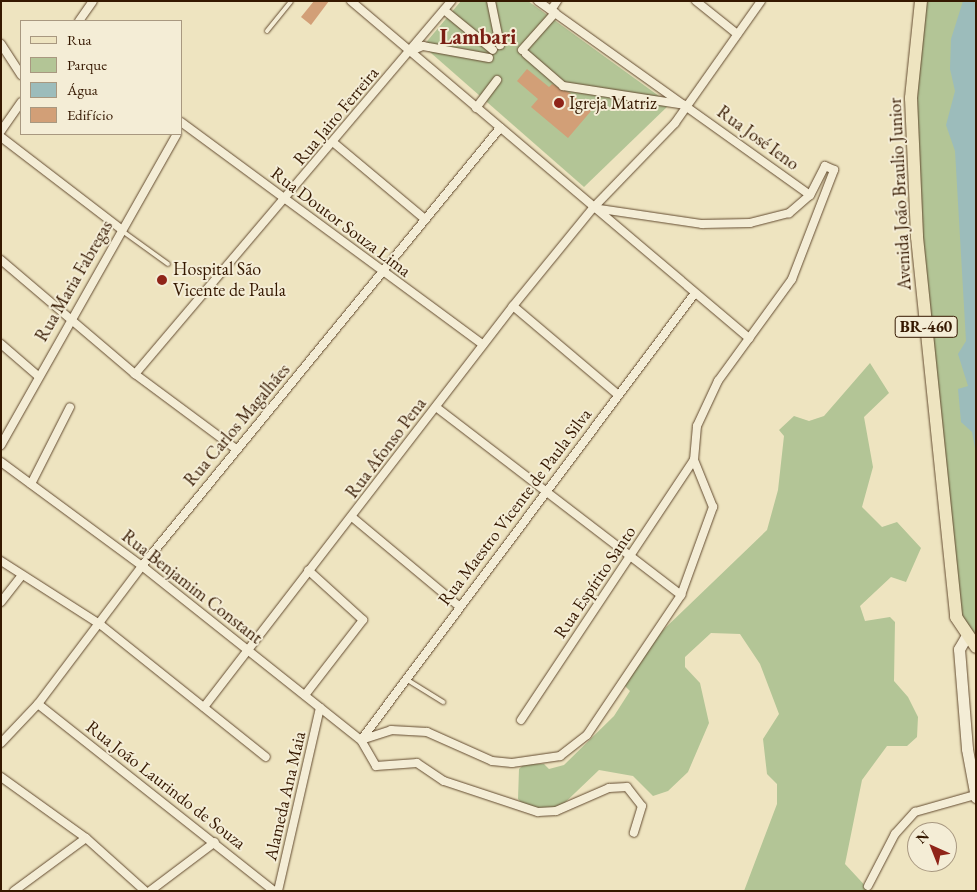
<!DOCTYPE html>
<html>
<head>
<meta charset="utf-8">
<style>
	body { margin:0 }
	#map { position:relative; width:977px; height:892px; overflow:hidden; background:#eee4c0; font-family:"EB Garamond",serif }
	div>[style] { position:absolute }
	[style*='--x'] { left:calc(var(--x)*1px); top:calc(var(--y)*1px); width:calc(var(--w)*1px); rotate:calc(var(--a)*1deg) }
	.green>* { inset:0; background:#b3c596 }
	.water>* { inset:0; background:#9cbcbb }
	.building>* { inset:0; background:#d29f77 }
	.roads { filter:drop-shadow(0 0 1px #634b30) drop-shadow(0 0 1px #634b30) }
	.lane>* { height:4px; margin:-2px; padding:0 2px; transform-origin:2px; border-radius:2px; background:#f4edd6 }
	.street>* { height:8px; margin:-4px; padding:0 4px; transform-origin:4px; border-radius:4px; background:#f4edd6 }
	.secondary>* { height:11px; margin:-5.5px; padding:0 5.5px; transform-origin:5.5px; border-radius:5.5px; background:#f4edd6 }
	.primary>* { height:12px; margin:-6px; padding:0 6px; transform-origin:6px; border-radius:6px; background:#eee4c0 }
	.dots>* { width:14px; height:14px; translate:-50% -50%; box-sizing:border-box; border:2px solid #f4edd6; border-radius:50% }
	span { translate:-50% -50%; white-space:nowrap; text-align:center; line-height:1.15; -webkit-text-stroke:4px #f4edd6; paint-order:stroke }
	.shield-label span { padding:1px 4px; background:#f4edd6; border:1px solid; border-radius:4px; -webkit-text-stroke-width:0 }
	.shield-label { font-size:16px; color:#351800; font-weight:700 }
	.poi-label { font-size:18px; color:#351800 }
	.left { translate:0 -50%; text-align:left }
	.street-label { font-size:18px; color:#351800 }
	.district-label { font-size:22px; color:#7a1f14; font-weight:700 }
	.frame { position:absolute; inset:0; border:2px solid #351800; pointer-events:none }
	.legend { position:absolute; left:20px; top:20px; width:162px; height:115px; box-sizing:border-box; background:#f4edd6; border:1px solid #a89880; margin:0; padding:6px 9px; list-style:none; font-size:15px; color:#351800 }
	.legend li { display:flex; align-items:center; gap:10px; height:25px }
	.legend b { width:25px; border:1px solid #a89880 }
	.north { position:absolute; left:907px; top:822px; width:50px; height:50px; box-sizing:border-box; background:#f4edd6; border:1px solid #a89880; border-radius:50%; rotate:316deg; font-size:14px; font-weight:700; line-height:20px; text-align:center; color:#351800 }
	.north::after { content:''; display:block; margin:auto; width:18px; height:22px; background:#8f2418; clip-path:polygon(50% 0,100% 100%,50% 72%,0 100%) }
</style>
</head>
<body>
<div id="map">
	<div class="green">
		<i style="clip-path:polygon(461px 1px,528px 1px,670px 104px,584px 187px,423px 46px)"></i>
		<i style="clip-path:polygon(921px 1px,976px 1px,976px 647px,956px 617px,914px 182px)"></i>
		<i style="clip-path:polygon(870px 363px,889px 393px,864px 417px,873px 467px,862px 507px,882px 527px,897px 522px,921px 548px,906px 582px,891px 577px,860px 606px,865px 621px,890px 617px,895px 622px,894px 681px,908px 697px,918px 717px,917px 737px,907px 746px,887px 746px,862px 780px,845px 864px,870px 891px,744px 891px,777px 804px,777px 784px,767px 774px,763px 739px,779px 714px,760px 664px,740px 634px,711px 633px,685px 657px,685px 667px,700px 683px,709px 723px,688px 772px,668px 791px,653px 796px,633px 776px,599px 770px,553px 814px,533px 814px,518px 799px,519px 769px,524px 764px,544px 764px,549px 769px,564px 765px,614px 716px,630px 691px,625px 686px,630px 671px,661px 632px,767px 530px,778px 490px,784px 436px,779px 430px,794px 416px,809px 421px,824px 416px)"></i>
	</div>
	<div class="water">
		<i style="clip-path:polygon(963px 1px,976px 1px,976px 454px,972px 432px,961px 422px,958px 389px,968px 386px,958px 354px,966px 341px,955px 151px,946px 125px,955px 91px,950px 69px,951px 39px)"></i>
	</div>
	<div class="building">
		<i style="clip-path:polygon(314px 1px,329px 1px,311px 25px,301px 17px)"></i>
		<i style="clip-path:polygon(527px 69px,549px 87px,552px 84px,570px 93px,591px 111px,568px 138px,531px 107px,538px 99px,517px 81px)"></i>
	</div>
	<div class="roads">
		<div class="lane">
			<i style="--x:267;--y:31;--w:38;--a:-51"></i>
			<i style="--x:121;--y:230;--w:58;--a:35.9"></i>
			<i style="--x:406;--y:679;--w:44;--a:31.9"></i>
		</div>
		<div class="street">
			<i style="--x:351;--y:1;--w:522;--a:40.26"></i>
			<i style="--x:491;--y:1;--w:45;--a:78.4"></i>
			<i style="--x:538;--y:1;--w:334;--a:35.5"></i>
			<i style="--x:696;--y:1;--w:53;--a:38.8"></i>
			<i style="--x:444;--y:10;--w:63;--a:39.2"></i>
			<i style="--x:551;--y:10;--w:11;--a:-56"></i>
			<i style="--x:79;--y:21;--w:24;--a:-55"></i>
			<i style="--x:1;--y:44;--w:37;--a:57"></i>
			<i style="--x:522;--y:50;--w:50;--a:-48.3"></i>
			<i style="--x:411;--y:51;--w:13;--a:-23"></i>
			<i style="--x:423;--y:46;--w:67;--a:10.3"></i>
			<i style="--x:526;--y:54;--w:49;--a:40.9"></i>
			<i style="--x:563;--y:86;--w:124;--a:8.8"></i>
			<i style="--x:476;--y:108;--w:35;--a:-53"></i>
			<i style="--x:181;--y:122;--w:375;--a:36.4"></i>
			<i style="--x:1;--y:131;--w:35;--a:-55"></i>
			<i style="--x:1;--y:137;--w:151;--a:37.5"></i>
			<i style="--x:334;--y:143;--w:119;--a:39.9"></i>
			<i style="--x:1;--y:260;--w:176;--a:40.4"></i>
			<i style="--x:135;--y:374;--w:126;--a:36.6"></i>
			<i style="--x:513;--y:306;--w:136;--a:40.2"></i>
			<i style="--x:1;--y:344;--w:49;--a:40.9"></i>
			<i style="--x:135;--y:374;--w:489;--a:-49.7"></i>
			<i style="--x:436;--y:407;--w:309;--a:37.5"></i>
			<i style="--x:1;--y:445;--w:357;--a:-60.5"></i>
			<i style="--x:1;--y:462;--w:175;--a:36.4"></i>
			<i style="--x:142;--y:566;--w:280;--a:38.5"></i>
			<i style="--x:361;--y:740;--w:30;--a:60"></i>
			<i style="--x:376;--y:766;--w:41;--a:-4.2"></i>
			<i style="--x:417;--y:763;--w:32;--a:34"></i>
			<i style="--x:444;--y:781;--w:99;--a:18.3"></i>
			<i style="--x:538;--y:812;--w:18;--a:-3"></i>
			<i style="--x:556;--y:811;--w:58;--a:-23.5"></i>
			<i style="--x:609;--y:788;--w:18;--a:-3"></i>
			<i style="--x:627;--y:787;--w:24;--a:52"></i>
			<i style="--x:642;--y:806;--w:28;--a:107"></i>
			<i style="--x:31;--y:484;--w:86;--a:-63.1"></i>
			<i style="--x:352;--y:517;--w:139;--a:39.8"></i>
			<i style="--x:1;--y:561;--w:119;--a:32.6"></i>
			<i style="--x:101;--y:625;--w:211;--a:38.7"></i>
			<i style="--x:1;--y:602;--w:34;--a:-52"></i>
			<i style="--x:305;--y:695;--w:95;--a:-52.3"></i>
			<i style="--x:363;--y:620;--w:74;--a:-137.7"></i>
			<i style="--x:38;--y:704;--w:301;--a:38.4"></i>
			<i style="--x:204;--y:707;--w:506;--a:-52.38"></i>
			<i style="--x:513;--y:306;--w:127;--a:-50.8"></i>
			<i style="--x:593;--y:208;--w:118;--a:-46"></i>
			<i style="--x:675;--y:123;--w:149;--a:-54.8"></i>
			<i style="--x:521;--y:720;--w:312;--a:-56.4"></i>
			<i style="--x:361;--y:740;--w:32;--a:-18"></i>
			<i style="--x:391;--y:730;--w:36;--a:3"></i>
			<i style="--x:427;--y:732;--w:71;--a:24"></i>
			<i style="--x:492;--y:761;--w:20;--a:6"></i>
			<i style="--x:512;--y:763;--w:49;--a:-8.3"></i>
			<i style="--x:560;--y:756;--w:34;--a:-38"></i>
			<i style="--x:587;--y:735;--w:169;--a:-56.1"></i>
			<i style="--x:681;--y:595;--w:94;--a:-70"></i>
			<i style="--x:713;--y:507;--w:51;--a:-112"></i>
			<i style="--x:694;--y:460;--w:34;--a:-85"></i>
			<i style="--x:697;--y:426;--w:50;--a:-65"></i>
			<i style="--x:718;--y:381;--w:126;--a:-54"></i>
			<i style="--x:792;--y:279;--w:117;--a:-68.9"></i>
			<i style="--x:834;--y:170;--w:10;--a:-156"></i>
			<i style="--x:825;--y:166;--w:33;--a:117"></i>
			<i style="--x:810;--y:195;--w:28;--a:139"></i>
			<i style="--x:789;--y:213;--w:40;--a:165.6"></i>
			<i style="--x:750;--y:223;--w:48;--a:178.8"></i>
			<i style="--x:702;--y:224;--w:110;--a:-171.6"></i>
			<i style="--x:361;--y:740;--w:558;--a:-53.23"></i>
			<i style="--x:1;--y:743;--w:54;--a:-46.5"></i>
			<i style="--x:38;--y:704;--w:173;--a:-53"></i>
			<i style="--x:142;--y:566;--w:566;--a:-50.74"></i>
			<i style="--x:1;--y:777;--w:105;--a:35.7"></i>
			<i style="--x:86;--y:838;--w:79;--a:41.9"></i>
			<i style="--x:868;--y:886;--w:59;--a:-62.6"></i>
			<i style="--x:895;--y:834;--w:30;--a:-48"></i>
			<i style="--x:915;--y:812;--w:62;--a:-15.8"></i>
			<i style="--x:14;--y:891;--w:89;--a:-36.4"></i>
			<i style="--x:150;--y:891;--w:81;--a:-37"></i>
			<i style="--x:278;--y:891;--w:188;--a:-77.1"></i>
		</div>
		<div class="secondary">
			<i style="--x:966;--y:637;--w:14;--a:120"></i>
			<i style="--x:959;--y:649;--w:100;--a:85.4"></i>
			<i style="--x:967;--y:749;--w:49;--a:79.4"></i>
		</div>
		<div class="primary">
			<i style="--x:921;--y:1;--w:98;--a:95.9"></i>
			<i style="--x:911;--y:98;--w:139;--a:87.5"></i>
			<i style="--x:917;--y:237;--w:382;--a:84.1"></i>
			<i style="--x:956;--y:617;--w:36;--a:56"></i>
		</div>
	</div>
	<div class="dots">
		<i style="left:559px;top:103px;background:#8f2418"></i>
		<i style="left:162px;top:280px;background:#8f2418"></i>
	</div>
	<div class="shield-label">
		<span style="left:926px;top:327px">BR-460</span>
	</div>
	<div class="poi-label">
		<span class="left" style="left:569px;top:103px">Igreja Matriz</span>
		<span class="left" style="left:173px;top:280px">Hospital São<br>Vicente de Paula</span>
	</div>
	<div class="street-label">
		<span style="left:336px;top:116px;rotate:-50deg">Rua Jairo Ferreira</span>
		<span style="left:758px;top:138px;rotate:36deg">Rua José Ieno</span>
		<span style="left:900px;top:194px;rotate:-93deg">Avenida João Braulio Junior</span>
		<span style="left:341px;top:222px;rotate:37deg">Rua Doutor Souza Lima</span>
		<span style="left:74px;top:281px;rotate:-60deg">Rua Maria Fabregas</span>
		<span style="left:237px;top:425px;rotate:-50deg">Rua Carlos Magalhães</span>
		<span style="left:386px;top:448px;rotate:-53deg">Rua Afonso Pena</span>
		<span style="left:515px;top:507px;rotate:-53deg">Rua Maestro Vicente de Paula Silva</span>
		<span style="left:595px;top:582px;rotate:-56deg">Rua Espírito Santo</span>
		<span style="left:192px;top:587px;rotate:38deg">Rua Benjamim Constant</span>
		<span style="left:166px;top:785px;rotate:38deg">Rua João Laurindo de Souza</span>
		<span style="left:285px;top:796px;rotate:-77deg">Alameda Ana Maia</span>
	</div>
	<div class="district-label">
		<span style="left:478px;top:37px">Lambari</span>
	</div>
	<div class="frame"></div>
	<ul class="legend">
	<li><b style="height:6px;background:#eee4c0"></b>Rua</li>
	<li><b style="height:14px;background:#b3c596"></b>Parque</li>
	<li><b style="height:14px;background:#9cbcbb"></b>Água</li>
	<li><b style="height:14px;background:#d29f77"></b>Edifício</li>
	</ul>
	<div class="north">N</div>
</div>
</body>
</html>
